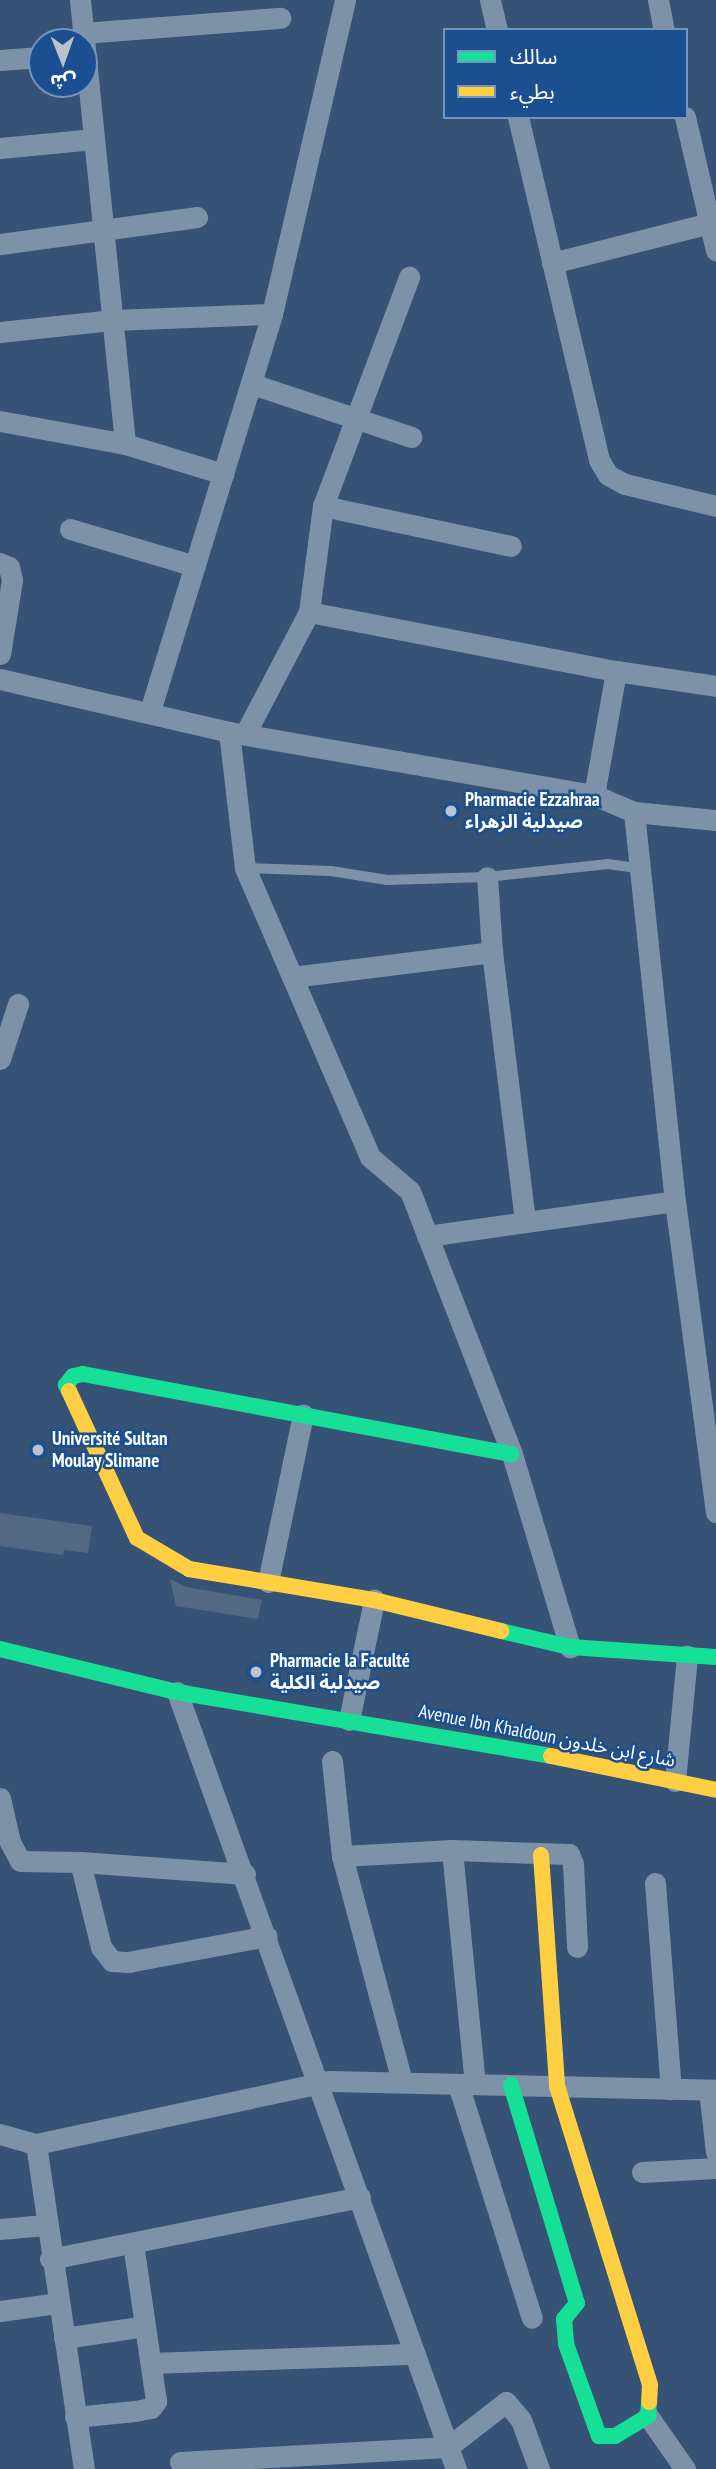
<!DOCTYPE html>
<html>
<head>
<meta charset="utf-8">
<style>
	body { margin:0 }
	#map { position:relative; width:716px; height:2469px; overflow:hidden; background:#365274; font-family:"PT Sans Narrow","Noto Sans Arabic",sans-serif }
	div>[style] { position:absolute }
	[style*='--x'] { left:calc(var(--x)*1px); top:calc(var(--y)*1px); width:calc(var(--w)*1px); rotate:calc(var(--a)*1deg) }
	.building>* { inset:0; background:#526984 }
	.lane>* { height:10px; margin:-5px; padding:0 5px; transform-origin:5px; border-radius:5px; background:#7d92a8 }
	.street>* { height:21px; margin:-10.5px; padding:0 10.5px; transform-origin:10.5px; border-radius:10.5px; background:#7d92a8 }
	.fast>* { height:16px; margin:-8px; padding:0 8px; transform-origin:8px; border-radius:8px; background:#16e098 }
	.slow>* { height:16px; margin:-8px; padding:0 8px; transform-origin:8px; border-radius:8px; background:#ffcf43 }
	.dots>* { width:19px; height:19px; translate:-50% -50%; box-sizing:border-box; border:4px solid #1b4f8f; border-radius:50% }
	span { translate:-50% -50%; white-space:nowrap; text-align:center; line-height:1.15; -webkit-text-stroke:5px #1b4f8f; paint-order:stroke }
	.poi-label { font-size:19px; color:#fff; font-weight:700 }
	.left { translate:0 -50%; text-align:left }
	.street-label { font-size:19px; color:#fff }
	.legend { position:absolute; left:443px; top:28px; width:245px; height:91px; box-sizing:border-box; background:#1b4f8f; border:2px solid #7695bc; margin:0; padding:9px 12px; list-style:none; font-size:21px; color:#fff }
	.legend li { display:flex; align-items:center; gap:14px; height:35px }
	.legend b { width:35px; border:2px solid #7695bc }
	.north { position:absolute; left:28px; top:28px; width:70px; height:70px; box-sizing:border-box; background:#1b4f8f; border:2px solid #7695bc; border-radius:50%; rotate:179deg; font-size:19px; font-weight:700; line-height:28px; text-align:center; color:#fff }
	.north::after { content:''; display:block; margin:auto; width:24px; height:32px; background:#b9c2ce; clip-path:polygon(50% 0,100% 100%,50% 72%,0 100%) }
</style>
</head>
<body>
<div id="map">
	<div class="building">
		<i style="clip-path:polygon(0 1513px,92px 1526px,88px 1553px,64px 1550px,63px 1555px,0 1546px)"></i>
		<i style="clip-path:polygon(170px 1579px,186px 1587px,262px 1600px,258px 1619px,176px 1606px)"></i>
	</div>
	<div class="lane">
		<i style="--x:245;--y:868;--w:86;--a:2"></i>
		<i style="--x:331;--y:871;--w:57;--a:9.1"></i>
		<i style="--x:387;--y:880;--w:100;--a:-1.7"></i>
		<i style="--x:487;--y:877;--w:122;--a:-6.1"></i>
		<i style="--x:608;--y:864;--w:34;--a:8"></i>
	</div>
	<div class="street">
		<i style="--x:80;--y:0;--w:446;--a:84.2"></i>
		<i style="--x:490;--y:0;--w:31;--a:77"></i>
		<i style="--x:658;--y:0;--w:31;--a:79"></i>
		<i style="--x:83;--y:33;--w:198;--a:-4.4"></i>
		<i style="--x:0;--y:60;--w:42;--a:-4.1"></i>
		<i style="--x:518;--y:117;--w:352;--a:76.7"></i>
		<i style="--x:599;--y:460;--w:17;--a:59"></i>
		<i style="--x:608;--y:475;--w:19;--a:28"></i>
		<i style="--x:625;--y:484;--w:94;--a:13.6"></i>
		<i style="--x:685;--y:117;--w:137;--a:76.9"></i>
		<i style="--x:0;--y:148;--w:94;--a:-5.5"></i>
		<i style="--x:0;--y:244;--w:199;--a:-7.8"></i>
		<i style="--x:552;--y:263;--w:163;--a:-14.2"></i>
		<i style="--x:0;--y:332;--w:114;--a:-6.1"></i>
		<i style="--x:113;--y:320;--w:159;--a:-2.2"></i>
		<i style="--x:252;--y:384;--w:168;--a:18.4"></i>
		<i style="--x:0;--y:421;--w:127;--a:10.4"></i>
		<i style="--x:125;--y:444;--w:103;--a:16.9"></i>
		<i style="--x:323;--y:506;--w:192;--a:12"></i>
		<i style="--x:70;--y:529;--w:130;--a:16.5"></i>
		<i style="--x:0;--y:563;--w:10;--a:24"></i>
		<i style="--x:9;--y:567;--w:13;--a:77"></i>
		<i style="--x:12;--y:580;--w:75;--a:99.2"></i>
		<i style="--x:309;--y:612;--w:313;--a:10.9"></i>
		<i style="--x:0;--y:679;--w:235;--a:13"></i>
		<i style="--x:229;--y:732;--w:370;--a:9.8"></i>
		<i style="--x:594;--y:795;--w:43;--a:23"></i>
		<i style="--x:634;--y:812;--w:82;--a:5.6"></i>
		<i style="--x:150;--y:711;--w:415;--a:-72.9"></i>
		<i style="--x:272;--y:314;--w:322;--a:-76.9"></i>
		<i style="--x:229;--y:732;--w:137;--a:83.3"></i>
		<i style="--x:245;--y:868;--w:315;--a:66.6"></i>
		<i style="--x:370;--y:1157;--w:52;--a:40.4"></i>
		<i style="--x:410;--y:1191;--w:282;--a:68.8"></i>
		<i style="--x:512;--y:1454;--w:202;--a:73.3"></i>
		<i style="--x:246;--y:732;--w:136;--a:-62.3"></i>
		<i style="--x:309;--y:612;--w:107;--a:-82.5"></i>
		<i style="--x:323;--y:506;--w:245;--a:-69.4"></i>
		<i style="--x:594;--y:795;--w:126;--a:-79.9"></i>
		<i style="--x:616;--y:671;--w:101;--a:8.5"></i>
		<i style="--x:634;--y:812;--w:391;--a:84"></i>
		<i style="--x:675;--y:1201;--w:314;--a:82.5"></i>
		<i style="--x:492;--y:952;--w:269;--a:83"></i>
		<i style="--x:292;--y:977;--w:202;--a:-7.1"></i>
		<i style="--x:492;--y:952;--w:75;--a:-93.8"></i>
		<i style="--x:0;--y:1059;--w:58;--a:-71.9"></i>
		<i style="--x:427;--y:1236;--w:250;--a:-8"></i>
		<i style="--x:268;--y:1582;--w:171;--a:-78.2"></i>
		<i style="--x:177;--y:1692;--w:826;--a:70.25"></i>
		<i style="--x:349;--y:1720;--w:123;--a:-78.2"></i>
		<i style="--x:332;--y:1761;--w:96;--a:84"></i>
		<i style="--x:342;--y:1856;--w:234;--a:75.1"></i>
		<i style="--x:675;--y:1781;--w:126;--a:-84.5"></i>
		<i style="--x:0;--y:1798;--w:45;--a:77.2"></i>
		<i style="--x:10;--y:1842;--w:21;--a:62"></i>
		<i style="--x:20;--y:1861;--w:60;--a:1"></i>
		<i style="--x:452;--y:1850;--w:235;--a:84.4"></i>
		<i style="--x:342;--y:1856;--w:110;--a:-3.1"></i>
		<i style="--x:452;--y:1850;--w:117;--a:2"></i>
		<i style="--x:569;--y:1854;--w:11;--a:68"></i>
		<i style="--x:573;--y:1864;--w:83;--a:87.2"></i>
		<i style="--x:245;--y:1874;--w:165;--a:-175.8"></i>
		<i style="--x:80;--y:1862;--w:88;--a:76.1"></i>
		<i style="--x:101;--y:1947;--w:18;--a:52"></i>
		<i style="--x:112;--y:1961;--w:16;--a:4"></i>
		<i style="--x:128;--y:1962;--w:141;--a:-10.6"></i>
		<i style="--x:655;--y:1883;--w:207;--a:85.6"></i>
		<i style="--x:458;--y:2084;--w:245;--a:72.5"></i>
		<i style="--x:709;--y:2090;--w:62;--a:83.6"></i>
		<i style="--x:0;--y:2134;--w:37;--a:16"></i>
		<i style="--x:36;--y:2144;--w:300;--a:-12.1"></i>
		<i style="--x:329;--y:2081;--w:387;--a:1.3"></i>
		<i style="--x:36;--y:2144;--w:329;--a:81.6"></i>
		<i style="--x:642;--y:2172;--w:74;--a:-3.1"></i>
		<i style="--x:0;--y:2229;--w:45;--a:-5.1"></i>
		<i style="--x:50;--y:2259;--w:316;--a:-11.3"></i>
		<i style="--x:0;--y:2311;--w:59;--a:-7.9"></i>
		<i style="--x:64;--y:2338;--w:82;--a:-8.4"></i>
		<i style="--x:151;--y:2363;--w:264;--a:-2"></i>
		<i style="--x:648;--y:2416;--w:65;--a:55.1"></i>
		<i style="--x:75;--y:2417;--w:60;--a:-5.7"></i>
		<i style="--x:135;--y:2411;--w:16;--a:-11"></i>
		<i style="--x:151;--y:2408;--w:9;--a:-54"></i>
		<i style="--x:156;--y:2401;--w:159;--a:-98.3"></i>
		<i style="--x:180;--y:2462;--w:268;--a:-3.2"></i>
		<i style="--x:448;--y:2447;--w:73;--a:-37.8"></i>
		<i style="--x:506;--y:2402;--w:23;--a:50"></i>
		<i style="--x:521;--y:2420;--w:52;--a:69.8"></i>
	</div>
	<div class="fast">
		<i style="--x:69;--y:1391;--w:7;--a:-117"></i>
		<i style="--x:66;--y:1385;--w:11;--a:-52"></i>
		<i style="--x:73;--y:1376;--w:10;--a:-11"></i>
		<i style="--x:83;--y:1374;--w:436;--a:10.6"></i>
		<i style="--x:501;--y:1631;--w:71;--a:13.1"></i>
		<i style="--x:570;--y:1647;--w:146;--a:3.9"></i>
		<i style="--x:0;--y:1649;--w:182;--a:13.7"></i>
		<i style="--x:177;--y:1692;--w:379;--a:9.7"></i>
		<i style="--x:511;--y:2085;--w:228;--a:73.2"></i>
		<i style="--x:577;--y:2303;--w:21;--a:129"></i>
		<i style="--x:564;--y:2319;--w:25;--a:85"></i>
		<i style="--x:566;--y:2344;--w:98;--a:70.3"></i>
		<i style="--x:599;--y:2436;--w:16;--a:0"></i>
		<i style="--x:615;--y:2436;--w:39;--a:-31"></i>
		<i style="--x:648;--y:2416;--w:14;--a:-86"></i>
	</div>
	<div class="slow">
		<i style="--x:69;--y:1391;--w:162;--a:65.2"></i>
		<i style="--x:137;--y:1538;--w:61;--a:30.8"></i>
		<i style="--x:189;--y:1569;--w:188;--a:9.5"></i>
		<i style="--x:374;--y:1600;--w:131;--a:13.7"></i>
		<i style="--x:551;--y:1756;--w:168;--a:11.6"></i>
		<i style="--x:541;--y:1855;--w:232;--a:86"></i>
		<i style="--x:557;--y:2086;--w:313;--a:72.7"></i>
		<i style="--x:650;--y:2385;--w:17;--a:93"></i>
	</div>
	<div class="dots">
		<i style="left:451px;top:811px;background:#b9c2ce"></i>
		<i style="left:38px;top:1450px;background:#b9c2ce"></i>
		<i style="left:256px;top:1672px;background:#b9c2ce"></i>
	</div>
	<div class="poi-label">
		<span class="left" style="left:465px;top:811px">Pharmacie Ezzahraa<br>صيدلية الزهراء</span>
		<span class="left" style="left:52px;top:1450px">Université Sultan<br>Moulay Slimane</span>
		<span class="left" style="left:270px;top:1672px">Pharmacie la Faculté<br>صيدلية الكلية</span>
	</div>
	<div class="street-label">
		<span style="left:547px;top:1736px;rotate:11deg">Avenue Ibn Khaldoun شارع ابن خلدون</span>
	</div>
	<ul class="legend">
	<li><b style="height:9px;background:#16e098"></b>سالك</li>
	<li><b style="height:9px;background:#ffcf43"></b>بطيء</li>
	</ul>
	<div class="north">ش</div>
</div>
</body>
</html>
